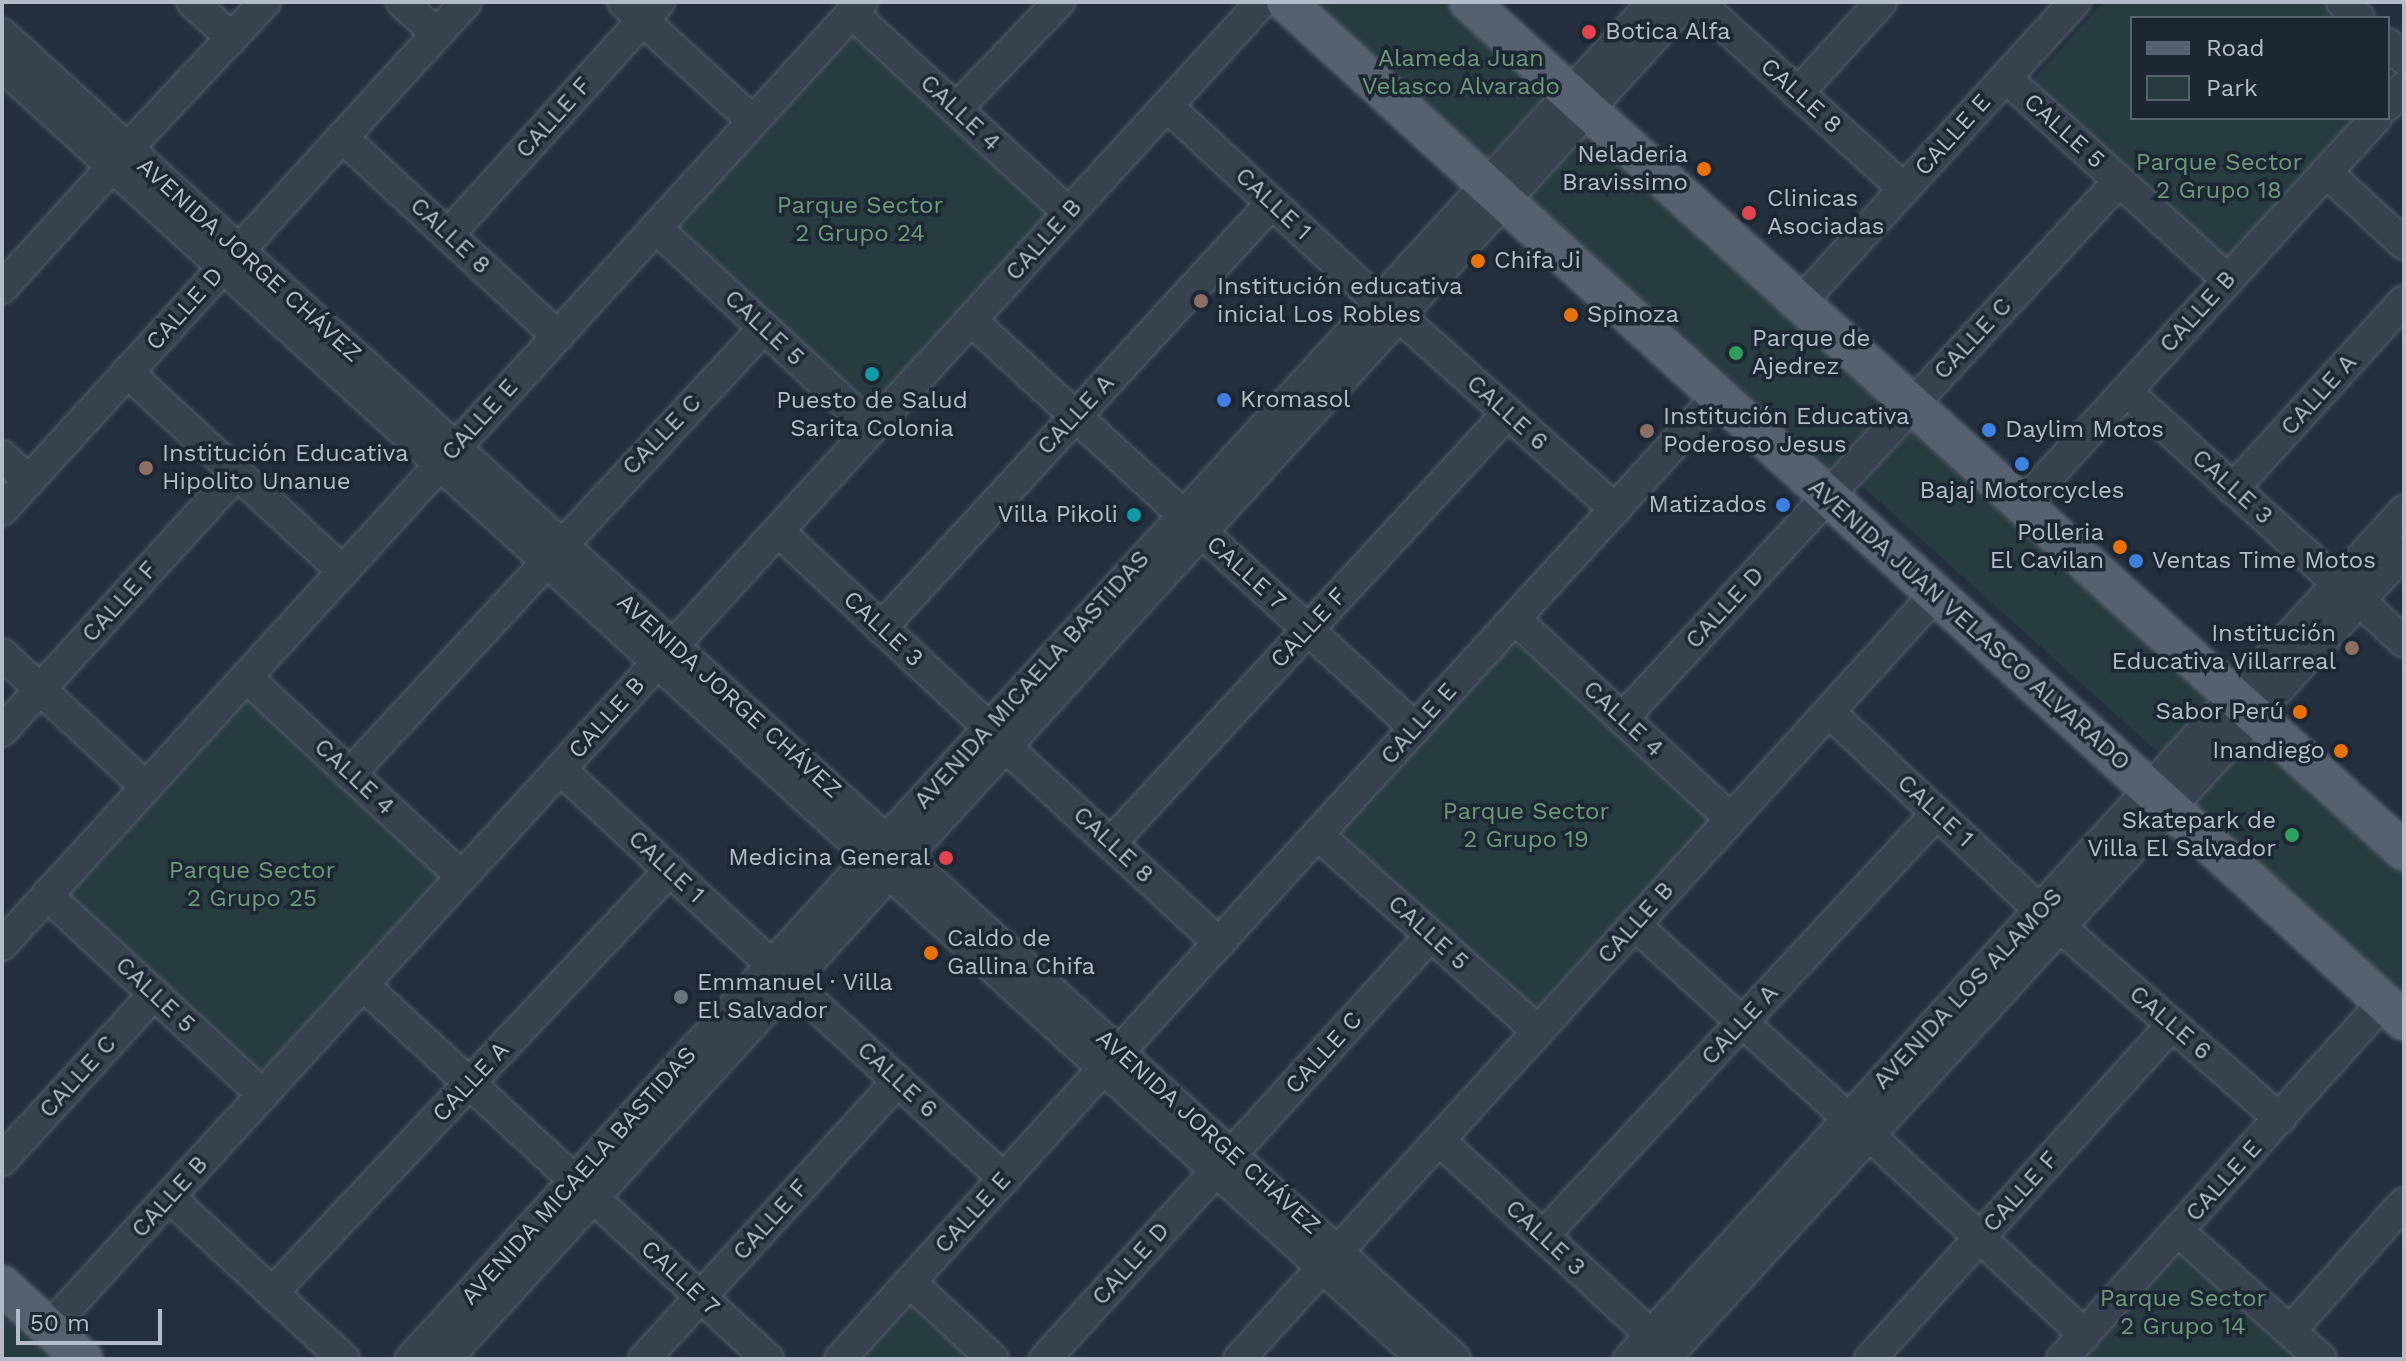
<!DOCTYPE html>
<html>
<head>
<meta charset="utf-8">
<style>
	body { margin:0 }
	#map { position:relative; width:2406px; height:1361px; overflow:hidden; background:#242f3e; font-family:"Work Sans",sans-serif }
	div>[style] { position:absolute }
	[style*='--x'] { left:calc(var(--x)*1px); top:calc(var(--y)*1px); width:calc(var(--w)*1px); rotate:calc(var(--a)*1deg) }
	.green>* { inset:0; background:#263c3f; transform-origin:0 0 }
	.roads { filter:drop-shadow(0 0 2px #565f6c) drop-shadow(0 0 2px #565f6c) }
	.minor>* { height:30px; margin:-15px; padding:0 15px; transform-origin:15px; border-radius:15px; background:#38414e }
	.major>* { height:38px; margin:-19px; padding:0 19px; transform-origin:19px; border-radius:19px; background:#56606e }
	.dots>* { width:22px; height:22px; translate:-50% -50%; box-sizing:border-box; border:4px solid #1d2633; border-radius:50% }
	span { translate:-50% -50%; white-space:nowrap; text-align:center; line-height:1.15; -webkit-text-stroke:7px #1d2633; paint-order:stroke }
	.poi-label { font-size:24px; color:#b4bcc9 }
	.left { translate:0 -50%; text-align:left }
	.right { translate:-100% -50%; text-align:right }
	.park-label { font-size:24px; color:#6b9a76 }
	.street-label { font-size:24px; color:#b4bcc9 }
	.frame { position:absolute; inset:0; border:4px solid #b4bcc9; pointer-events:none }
	.legend { position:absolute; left:2130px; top:16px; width:260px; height:104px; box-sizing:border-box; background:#1d2633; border:2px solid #59626f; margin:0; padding:10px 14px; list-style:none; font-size:24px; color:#b4bcc9 }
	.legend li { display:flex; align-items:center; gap:16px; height:40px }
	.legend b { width:40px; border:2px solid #59626f }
	.scale { position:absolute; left:16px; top:1309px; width:146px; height:36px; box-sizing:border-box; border:4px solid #b4bcc9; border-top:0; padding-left:10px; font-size:24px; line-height:28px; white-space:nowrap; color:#b4bcc9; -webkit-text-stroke:6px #1d2633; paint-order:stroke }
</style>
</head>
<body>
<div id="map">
	<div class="green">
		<i style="clip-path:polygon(1313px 2px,1453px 2px,1551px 90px,1486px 160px)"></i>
		<i style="clip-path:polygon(2103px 2px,2322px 2px,2340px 18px,2132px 18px,2132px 118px,2355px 118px,2224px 263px,2029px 84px)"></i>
		<i style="left:854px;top:31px;width:269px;height:271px;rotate:42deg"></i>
		<i style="left:1589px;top:129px;width:408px;height:90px;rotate:42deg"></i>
		<i style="left:1910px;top:431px;width:405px;height:73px;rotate:42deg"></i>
		<i style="left:1517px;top:636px;width:268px;height:269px;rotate:43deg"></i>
		<i style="left:244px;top:691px;width:272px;height:274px;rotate:43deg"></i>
		<i style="clip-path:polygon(2255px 734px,2404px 868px,2404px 1004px,2189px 805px)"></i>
		<i style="clip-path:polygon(2179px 1248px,2299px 1359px,2082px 1359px)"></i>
		<i style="clip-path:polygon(2px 1299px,67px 1359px,2px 1359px)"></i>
		<i style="clip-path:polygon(912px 1303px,974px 1359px,860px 1359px)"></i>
	</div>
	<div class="roads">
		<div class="minor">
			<i style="--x:192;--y:2;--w:54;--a:42"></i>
			<i style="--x:402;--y:2;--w:47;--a:42.4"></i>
			<i style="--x:623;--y:2;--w:176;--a:42.5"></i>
			<i style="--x:1698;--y:2;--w:278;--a:42.2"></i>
			<i style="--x:2342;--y:2;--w:23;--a:43"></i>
			<i style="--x:852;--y:13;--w:295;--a:42.7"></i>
			<i style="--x:2;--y:34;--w:1966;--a:42.36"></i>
			<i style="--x:2388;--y:44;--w:22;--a:43"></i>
			<i style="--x:2;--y:66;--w:1921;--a:42.3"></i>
			<i style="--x:2006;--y:78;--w:300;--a:42.3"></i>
			<i style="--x:1798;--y:93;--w:123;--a:-47.6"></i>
			<i style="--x:2388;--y:105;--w:24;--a:-48"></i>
			<i style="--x:1167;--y:106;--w:289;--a:42.8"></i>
			<i style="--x:956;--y:109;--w:149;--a:-46.1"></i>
			<i style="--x:342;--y:137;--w:294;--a:42.7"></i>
			<i style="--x:127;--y:149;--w:202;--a:-46.8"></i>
			<i style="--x:2326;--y:172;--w:106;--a:42.7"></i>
			<i style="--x:656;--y:228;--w:294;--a:42.8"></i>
			<i style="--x:448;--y:235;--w:314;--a:-47.8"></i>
			<i style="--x:2;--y:288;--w:164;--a:-47.7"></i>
			<i style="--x:1799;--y:304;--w:409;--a:-47.6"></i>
			<i style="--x:1399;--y:316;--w:290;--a:41.8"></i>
			<i style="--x:971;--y:320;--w:603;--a:42.58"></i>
			<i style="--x:127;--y:372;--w:294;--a:42.7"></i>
			<i style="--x:2126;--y:391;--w:286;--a:42.2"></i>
			<i style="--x:2;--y:456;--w:37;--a:43"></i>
			<i style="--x:2233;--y:489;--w:254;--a:-47.7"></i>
			<i style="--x:2021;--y:506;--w:526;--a:-47.54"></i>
			<i style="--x:2;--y:510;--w:688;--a:-47.59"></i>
			<i style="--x:778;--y:531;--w:287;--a:43"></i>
			<i style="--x:2360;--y:601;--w:60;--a:43"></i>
			<i style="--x:1515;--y:619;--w:294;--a:42.8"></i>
			<i style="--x:881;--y:628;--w:577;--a:-47.39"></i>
			<i style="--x:2;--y:654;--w:196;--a:42.7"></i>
			<i style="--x:246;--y:677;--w:294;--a:42.8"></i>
			<i style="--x:1829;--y:712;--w:289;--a:43.2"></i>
			<i style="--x:1623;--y:718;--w:731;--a:-47.27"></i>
			<i style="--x:2;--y:731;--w:348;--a:-47.6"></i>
			<i style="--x:1007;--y:748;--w:288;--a:42.6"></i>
			<i style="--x:560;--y:769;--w:289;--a:42.8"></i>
			<i style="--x:350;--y:774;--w:609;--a:-47.13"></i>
			<i style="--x:1318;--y:835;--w:295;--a:41.7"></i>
			<i style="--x:1111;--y:843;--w:585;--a:-47.29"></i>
			<i style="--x:47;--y:895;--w:294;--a:42.8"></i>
			<i style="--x:1635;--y:925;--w:289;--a:42.2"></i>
			<i style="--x:2060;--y:927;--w:292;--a:41.1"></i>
			<i style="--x:2;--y:945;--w:1276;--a:-47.64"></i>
			<i style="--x:790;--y:982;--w:291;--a:42.6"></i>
			<i style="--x:363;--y:985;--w:551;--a:42.72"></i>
			<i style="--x:1119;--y:1052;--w:888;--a:-47.6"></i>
			<i style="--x:1869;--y:1135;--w:294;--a:42.8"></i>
			<i style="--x:1439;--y:1140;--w:288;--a:42.6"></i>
			<i style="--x:2;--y:1160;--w:225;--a:-47.5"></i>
			<i style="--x:169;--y:1197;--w:238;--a:42.8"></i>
			<i style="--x:2178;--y:1231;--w:192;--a:41.8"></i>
			<i style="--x:1543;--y:1236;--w:578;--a:-47.03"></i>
			<i style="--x:1338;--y:1251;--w:886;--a:-47.7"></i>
			<i style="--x:910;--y:1282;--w:113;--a:42.9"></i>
			<i style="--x:272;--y:1293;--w:581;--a:-46.74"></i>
			<i style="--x:49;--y:1328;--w:1797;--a:-47.55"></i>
			<i style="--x:2290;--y:1331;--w:171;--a:-48.3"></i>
			<i style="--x:411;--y:1359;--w:1840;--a:-47.51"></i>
			<i style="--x:446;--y:1359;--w:1838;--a:-47.58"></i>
			<i style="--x:644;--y:1359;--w:377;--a:-47.6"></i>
			<i style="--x:840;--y:1359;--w:394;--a:-47.8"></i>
			<i style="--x:1045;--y:1359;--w:573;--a:-47.69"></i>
			<i style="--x:1239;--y:1359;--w:125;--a:-47.6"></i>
			<i style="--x:1629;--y:1359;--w:1149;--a:-47.58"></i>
			<i style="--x:1664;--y:1359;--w:1095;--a:-47.48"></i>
			<i style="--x:1870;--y:1359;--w:450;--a:-47.9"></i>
			<i style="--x:2062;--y:1359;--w:480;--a:-48"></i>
		</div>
		<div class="major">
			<i style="--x:1286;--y:2;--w:1513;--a:42.35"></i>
			<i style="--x:1469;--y:2;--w:1263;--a:42.24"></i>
			<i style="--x:2;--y:1285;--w:110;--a:42.4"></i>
		</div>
	</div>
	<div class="dots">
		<i style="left:1589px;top:32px;background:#e0444e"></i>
		<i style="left:1704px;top:169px;background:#e8710a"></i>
		<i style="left:1749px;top:213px;background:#e0444e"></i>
		<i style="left:1478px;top:261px;background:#e8710a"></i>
		<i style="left:1201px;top:301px;background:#8d6e63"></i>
		<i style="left:1571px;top:315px;background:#e8710a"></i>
		<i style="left:1736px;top:353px;background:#2e9e5b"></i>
		<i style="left:872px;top:374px;background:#0f9aa8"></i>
		<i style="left:1224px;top:400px;background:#3f7fe0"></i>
		<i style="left:1989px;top:430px;background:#3f7fe0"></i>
		<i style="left:1647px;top:431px;background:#8d6e63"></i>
		<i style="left:2022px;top:464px;background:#3f7fe0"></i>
		<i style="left:146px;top:468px;background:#8d6e63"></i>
		<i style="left:1783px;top:505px;background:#3f7fe0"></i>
		<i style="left:1134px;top:515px;background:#0f9aa8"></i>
		<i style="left:2120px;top:547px;background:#e8710a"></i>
		<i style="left:2136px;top:561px;background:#3f7fe0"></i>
		<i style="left:2352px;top:648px;background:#8d6e63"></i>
		<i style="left:2300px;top:712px;background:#e8710a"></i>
		<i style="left:2341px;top:751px;background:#e8710a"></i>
		<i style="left:2292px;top:835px;background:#2e9e5b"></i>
		<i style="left:946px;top:858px;background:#e0444e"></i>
		<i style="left:931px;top:953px;background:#e8710a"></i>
		<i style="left:681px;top:997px;background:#6b7280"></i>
	</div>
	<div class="poi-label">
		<span class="left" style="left:1605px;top:32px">Botica Alfa</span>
		<span class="right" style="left:1688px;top:169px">Neladeria<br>Bravissimo</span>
		<span class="left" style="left:1767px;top:213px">Clinicas<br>Asociadas</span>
		<span class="left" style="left:1494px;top:261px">Chifa Ji</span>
		<span class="left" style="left:1217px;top:301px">Institución educativa<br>inicial Los Robles</span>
		<span class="left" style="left:1587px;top:315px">Spinoza</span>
		<span class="left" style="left:1752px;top:353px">Parque de<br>Ajedrez</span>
		<span class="left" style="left:1240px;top:400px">Kromasol</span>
		<span style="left:872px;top:415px">Puesto de Salud<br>Sarita Colonia</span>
		<span class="left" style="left:1663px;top:431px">Institución Educativa<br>Poderoso Jesus</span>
		<span class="left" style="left:2005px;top:430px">Daylim Motos</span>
		<span class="left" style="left:162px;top:468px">Institución Educativa<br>Hipolito Unanue</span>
		<span style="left:2022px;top:491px">Bajaj Motorcycles</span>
		<span class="right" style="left:1767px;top:505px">Matizados</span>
		<span class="right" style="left:1118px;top:515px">Villa Pikoli</span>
		<span class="right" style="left:2104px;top:547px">Polleria<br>El Cavilan</span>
		<span class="left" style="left:2152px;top:561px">Ventas Time Motos</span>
		<span class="right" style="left:2336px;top:648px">Institución<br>Educativa Villarreal</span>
		<span class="right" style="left:2284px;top:712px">Sabor Perú</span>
		<span class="right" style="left:2325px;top:751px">Inandiego</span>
		<span class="right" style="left:2276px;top:835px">Skatepark de<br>Villa El Salvador</span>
		<span class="right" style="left:930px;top:858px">Medicina General</span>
		<span class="left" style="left:947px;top:953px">Caldo de<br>Gallina Chifa</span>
		<span class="left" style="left:697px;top:997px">Emmanuel · Villa<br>El Salvador</span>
	</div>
	<div class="park-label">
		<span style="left:1461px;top:73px">Alameda Juan<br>Velasco Alvarado</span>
		<span style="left:2219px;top:177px">Parque Sector<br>2 Grupo 18</span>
		<span style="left:860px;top:220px">Parque Sector<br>2 Grupo 24</span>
		<span style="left:1526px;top:826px">Parque Sector<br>2 Grupo 19</span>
		<span style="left:252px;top:885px">Parque Sector<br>2 Grupo 25</span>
		<span style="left:2183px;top:1313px">Parque Sector<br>2 Grupo 14</span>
	</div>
	<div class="street-label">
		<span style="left:1801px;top:96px;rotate:42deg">CALLE 8</span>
		<span style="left:960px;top:113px;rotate:43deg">CALLE 4</span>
		<span style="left:554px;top:118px;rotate:-48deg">CALLE F</span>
		<span style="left:2064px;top:131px;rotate:42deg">CALLE 5</span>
		<span style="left:1953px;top:135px;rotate:-48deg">CALLE E</span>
		<span style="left:1273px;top:204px;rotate:43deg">CALLE 1</span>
		<span style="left:450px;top:236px;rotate:43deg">CALLE 8</span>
		<span style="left:1044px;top:240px;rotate:-48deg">CALLE B</span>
		<span style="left:249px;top:260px;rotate:42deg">AVENIDA JORGE CHÁVEZ</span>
		<span style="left:185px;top:309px;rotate:-48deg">CALLE D</span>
		<span style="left:2198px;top:312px;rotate:-48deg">CALLE B</span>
		<span style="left:764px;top:328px;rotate:43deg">CALLE 5</span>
		<span style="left:1973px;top:339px;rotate:-47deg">CALLE C</span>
		<span style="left:2319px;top:395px;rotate:-48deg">CALLE A</span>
		<span style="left:1507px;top:413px;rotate:42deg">CALLE 6</span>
		<span style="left:1076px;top:415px;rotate:-47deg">CALLE A</span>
		<span style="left:480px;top:420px;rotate:-48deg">CALLE E</span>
		<span style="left:662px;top:435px;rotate:-46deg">CALLE C</span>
		<span style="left:2232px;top:487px;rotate:42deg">CALLE 3</span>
		<span style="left:1246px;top:573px;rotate:42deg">CALLE 7</span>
		<span style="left:120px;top:602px;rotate:-48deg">CALLE F</span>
		<span style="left:1725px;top:608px;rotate:-47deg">CALLE D</span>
		<span style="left:1969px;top:625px;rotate:42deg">AVENIDA JUAN VELASCO ALVARADO</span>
		<span style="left:1309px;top:628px;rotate:-47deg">CALLE F</span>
		<span style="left:883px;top:629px;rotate:43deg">CALLE 3</span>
		<span style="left:1032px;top:680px;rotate:-48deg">AVENIDA MICAELA BASTIDAS</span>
		<span style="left:729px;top:696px;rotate:42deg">AVENIDA JORGE CHÁVEZ</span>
		<span style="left:607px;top:718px;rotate:-48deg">CALLE B</span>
		<span style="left:1623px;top:719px;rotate:43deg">CALLE 4</span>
		<span style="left:1419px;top:724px;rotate:-48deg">CALLE E</span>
		<span style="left:354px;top:777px;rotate:43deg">CALLE 4</span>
		<span style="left:1935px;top:811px;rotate:43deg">CALLE 1</span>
		<span style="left:1113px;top:845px;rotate:43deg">CALLE 8</span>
		<span style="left:666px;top:867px;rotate:43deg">CALLE 1</span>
		<span style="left:1636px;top:923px;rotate:-48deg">CALLE B</span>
		<span style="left:1428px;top:933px;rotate:42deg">CALLE 5</span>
		<span style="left:1968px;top:989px;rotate:-47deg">AVENIDA LOS ALAMOS</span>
		<span style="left:155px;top:995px;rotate:43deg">CALLE 5</span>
		<span style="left:2170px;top:1023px;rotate:41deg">CALLE 6</span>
		<span style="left:1740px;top:1025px;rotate:-47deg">CALLE A</span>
		<span style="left:1324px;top:1053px;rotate:-48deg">CALLE C</span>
		<span style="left:78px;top:1077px;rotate:-48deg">CALLE C</span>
		<span style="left:897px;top:1080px;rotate:43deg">CALLE 6</span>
		<span style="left:471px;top:1082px;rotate:-47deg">CALLE A</span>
		<span style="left:1208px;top:1132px;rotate:42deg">AVENIDA JORGE CHÁVEZ</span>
		<span style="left:579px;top:1176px;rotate:-48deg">AVENIDA MICAELA BASTIDAS</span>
		<span style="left:2224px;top:1181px;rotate:-48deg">CALLE E</span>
		<span style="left:2021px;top:1192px;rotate:-48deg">CALLE F</span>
		<span style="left:170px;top:1197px;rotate:-48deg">CALLE B</span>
		<span style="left:973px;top:1213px;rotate:-48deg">CALLE E</span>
		<span style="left:771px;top:1220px;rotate:-48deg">CALLE F</span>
		<span style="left:1545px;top:1238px;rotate:43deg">CALLE 3</span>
		<span style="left:1131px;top:1264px;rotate:-48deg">CALLE D</span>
		<span style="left:680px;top:1278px;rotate:43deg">CALLE 7</span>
	</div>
	<div class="frame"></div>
	<ul class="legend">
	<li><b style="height:10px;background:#56606e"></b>Road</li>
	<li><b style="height:22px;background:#263c3f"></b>Park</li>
	</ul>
	<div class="scale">50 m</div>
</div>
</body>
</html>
